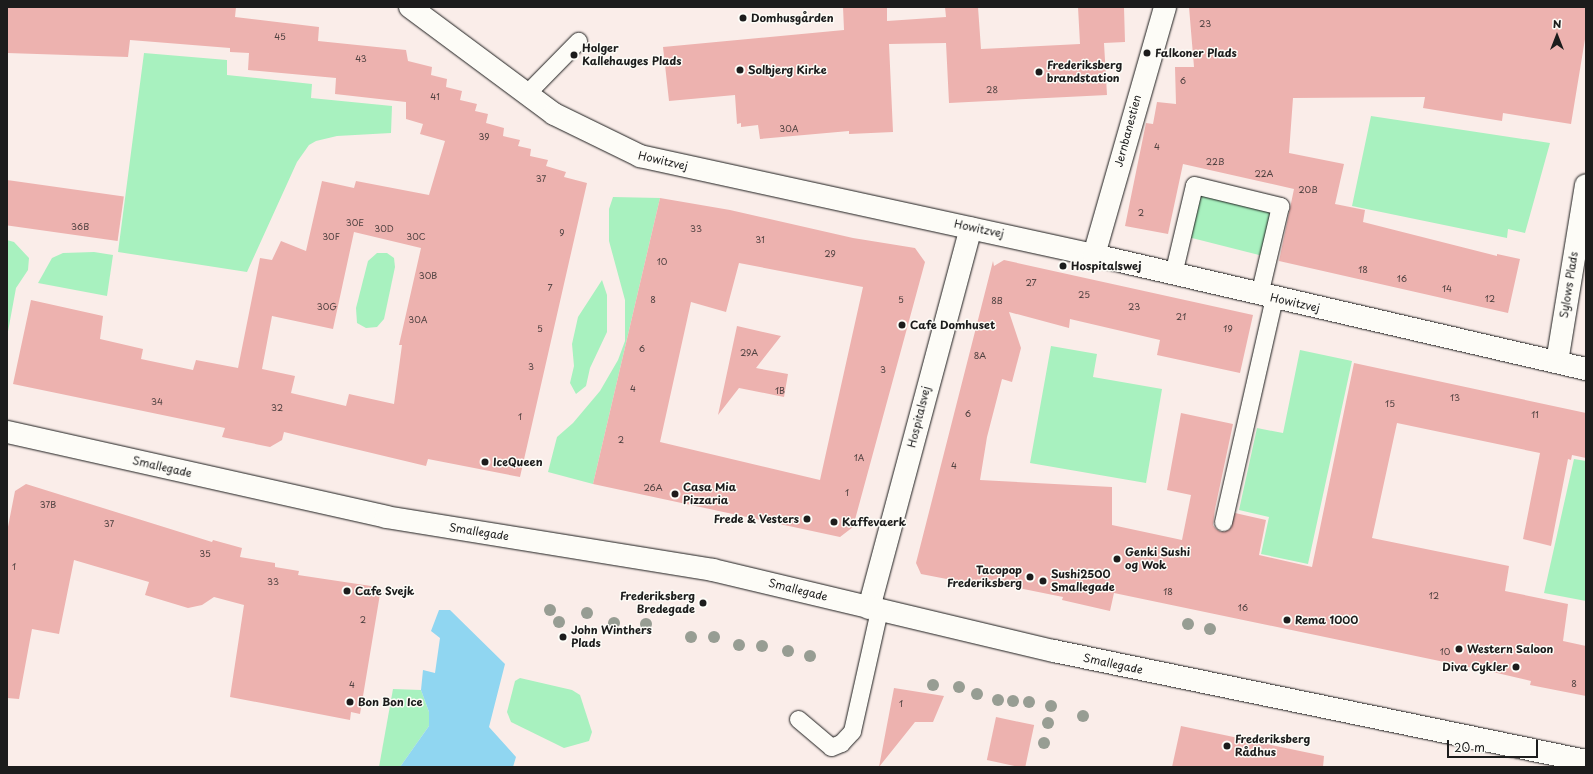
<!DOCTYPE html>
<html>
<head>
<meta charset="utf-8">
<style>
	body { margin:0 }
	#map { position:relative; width:1593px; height:774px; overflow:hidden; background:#faede9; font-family:"Playpen Sans",sans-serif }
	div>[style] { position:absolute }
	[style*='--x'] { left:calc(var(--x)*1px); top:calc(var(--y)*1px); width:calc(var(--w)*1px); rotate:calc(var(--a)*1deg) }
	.green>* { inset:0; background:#a8f1bf }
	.water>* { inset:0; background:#90d6f1 }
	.building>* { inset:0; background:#edb2af; transform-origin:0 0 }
	.roads { filter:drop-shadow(0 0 1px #1c1c1c) drop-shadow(0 0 1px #1c1c1c) }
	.lane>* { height:17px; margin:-8.5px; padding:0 8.5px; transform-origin:8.5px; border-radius:8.5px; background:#fdfcf7 }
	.street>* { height:22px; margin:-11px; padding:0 11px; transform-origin:11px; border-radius:11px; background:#fdfcf7 }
	.secondary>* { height:22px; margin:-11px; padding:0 11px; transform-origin:11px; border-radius:11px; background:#fdfcf7 }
	.trees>* { width:12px; height:12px; margin:-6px; border-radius:50%; background:#979d93 }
	.dots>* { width:11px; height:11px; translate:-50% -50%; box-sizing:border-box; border:2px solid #fdfcf7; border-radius:50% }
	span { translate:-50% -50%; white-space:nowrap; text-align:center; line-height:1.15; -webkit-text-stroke:3px #fdfcf7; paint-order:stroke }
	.number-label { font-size:9px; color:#504241 }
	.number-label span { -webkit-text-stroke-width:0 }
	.poi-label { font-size:11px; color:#1c1c1c; font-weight:700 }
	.left { translate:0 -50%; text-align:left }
	.right { translate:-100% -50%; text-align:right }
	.street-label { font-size:11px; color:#1c1c1c }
	.frame { position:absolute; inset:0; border:8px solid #1c1c1c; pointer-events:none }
	.north { position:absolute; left:1537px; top:16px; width:40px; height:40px; -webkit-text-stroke:3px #fdfcf7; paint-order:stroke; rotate:0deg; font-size:11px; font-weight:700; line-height:16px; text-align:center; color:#1c1c1c }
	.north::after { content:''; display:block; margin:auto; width:14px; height:18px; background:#1c1c1c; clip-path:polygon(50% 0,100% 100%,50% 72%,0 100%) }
	.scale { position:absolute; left:1447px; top:740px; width:91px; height:18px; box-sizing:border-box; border:2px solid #1c1c1c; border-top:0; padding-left:5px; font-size:12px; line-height:14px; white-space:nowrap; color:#1c1c1c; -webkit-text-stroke:3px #fdfcf7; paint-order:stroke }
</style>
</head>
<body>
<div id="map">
	<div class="green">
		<i style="clip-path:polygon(144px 53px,227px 60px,227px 75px,312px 84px,311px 98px,392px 106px,391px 133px,337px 136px,316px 141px,309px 145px,297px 162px,247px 272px,118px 252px)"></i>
		<i style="clip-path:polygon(1371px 116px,1550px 143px,1525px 233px,1508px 229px,1507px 238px,1352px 206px)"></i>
		<i style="clip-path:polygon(1203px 194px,1267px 208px,1270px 214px,1263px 256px,1188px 237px,1199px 195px)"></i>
		<i style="clip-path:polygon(613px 197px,660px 198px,593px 484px,548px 472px,557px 437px,573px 423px,600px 391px,618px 360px,625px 341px,625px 300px,609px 241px,609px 209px)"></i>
		<i style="clip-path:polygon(7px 240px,14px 242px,29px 258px,28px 270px,16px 288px,7px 337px)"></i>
		<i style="clip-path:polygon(94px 252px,113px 255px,107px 296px,38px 283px,52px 258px,63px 253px)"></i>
		<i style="clip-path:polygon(377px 253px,387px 253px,394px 258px,395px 267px,384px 319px,377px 327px,366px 328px,357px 323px,356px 308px,368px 261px)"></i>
		<i style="clip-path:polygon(602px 280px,607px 295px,607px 332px,590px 368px,586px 386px,576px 394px,570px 383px,574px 366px,572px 344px,578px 317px)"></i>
		<i style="clip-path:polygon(1051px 346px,1097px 354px,1093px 377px,1162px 389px,1146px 483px,1030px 463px)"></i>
		<i style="clip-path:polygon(1300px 350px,1352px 361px,1308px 564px,1261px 554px,1269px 517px,1239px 510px,1257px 428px,1283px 433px)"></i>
		<i style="clip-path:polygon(1574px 459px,1586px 461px,1586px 601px,1544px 593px)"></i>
		<i style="clip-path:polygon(520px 678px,572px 690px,580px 695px,592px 732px,589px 741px,564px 748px,511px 722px,507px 712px,515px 681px)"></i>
		<i style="clip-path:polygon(393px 689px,421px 690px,429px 712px,429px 726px,400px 767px,379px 767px)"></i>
	</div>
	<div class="water">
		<i style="clip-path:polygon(439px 610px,450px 610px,505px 664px,489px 727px,516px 757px,513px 767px,400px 767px,429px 726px,429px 712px,421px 690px,423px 670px,435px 673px,440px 638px,431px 631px)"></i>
	</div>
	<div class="building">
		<i style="clip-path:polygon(evenodd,7px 7px,236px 7px,235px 17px,319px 27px,318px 41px,406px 50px,408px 61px,432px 67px,431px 75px,447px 79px,446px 87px,462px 91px,460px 100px,477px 104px,475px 111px,488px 114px,486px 123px,504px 128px,503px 136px,520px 140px,518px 146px,531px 149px,530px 156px,548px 160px,546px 166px,566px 172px,564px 177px,587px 183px,520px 477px,428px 459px,426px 466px,284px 432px,282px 440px,270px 447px,222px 437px,225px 428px,13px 384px,31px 300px,103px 316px,100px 339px,143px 349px,141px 359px,193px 370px,196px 360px,238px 368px,260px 258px,272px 260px,281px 241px,306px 251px,322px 181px,354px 188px,356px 181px,429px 195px,445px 141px,420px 134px,423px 124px,406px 119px,406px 102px,335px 94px,336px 78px,248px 70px,249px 53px,230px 52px,230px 48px,130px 40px,128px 57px,7px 53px,7px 7px,354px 232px,421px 248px,399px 345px,402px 345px,394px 404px,349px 394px,346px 406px,291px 393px,295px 376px,262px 369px,272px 316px,333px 329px,354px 232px)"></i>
		<i style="clip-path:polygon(843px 7px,887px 7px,887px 21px,946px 17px,945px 7px,978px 7px,981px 49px,1080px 44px,1078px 7px,1124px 7px,1125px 42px,1104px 43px,1107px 95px,949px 103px,946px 43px,889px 44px,893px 132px,849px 134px,849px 131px,760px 139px,758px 125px,741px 127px,741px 123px,737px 124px,735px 95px,669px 101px,663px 47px,844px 30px)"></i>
		<i style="clip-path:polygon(1189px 7px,1586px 7px,1586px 33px,1571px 124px,1503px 113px,1502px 121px,1423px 108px,1425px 97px,1293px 98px,1289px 153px,1344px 164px,1335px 204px,1365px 210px,1363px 222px,1497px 256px,1497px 254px,1520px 259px,1508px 313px,1279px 261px,1294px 189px,1183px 164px,1168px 234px,1125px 226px,1146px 123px,1153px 124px,1157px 102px,1176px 104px,1175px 67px,1194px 67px)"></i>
		<i style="left:7px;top:180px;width:118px;height:45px;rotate:8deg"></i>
		<i style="clip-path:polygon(evenodd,660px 198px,730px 210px,853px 238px,915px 248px,925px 262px,853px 527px,840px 537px,593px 484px,660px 198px,739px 263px,863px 287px,820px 480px,660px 442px,691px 302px,726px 312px,739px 263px)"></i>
		<i style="clip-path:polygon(1004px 260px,1253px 315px,1240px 373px,1157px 355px,1160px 340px,1070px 319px,1069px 328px,1009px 312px,1021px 348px,1012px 382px,1002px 379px,987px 437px,980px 480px,1112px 487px,1112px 525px,1182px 540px,1191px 495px,1167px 490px,1181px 413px,1233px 424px,1215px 509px,1213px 525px,1216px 529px,1221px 532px,1230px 529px,1235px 513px,1266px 520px,1259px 555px,1312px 567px,1354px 363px,1586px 413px,1586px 458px,1572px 455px,1571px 460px,1568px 459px,1551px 546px,1523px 539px,1540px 453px,1397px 423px,1372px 538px,1509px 566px,1505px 591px,1568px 604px,1563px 641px,1586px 646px,1586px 696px,1530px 685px,1531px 681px,1497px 673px,1114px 593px,1110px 611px,1062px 600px,1063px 597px,989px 582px,988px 587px,921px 574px,916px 563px,993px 261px,994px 266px)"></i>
		<i style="clip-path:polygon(737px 326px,781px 336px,756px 368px,788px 374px,784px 397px,739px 388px,718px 415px)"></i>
		<i style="clip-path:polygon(26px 484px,212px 542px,213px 540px,242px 548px,240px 557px,275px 563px,275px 567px,299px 571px,298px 575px,371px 586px,380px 594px,360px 714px,351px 712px,350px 720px,230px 697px,244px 605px,214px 597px,202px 605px,188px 608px,145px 595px,149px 582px,74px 560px,59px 634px,32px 629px,19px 699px,7px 698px,7px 532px,15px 491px)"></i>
		<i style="clip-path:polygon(894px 688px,944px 696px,933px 722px,915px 722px,879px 767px)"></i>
		<i style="left:996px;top:717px;width:39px;height:44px;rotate:12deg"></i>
		<i style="clip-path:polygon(1181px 726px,1324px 756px,1323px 767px,1172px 767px)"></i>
	</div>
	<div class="roads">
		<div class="lane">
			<i style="--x:527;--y:93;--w:73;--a:-45.6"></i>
			<i style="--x:1173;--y:274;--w:91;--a:-76.7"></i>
			<i style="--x:1194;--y:185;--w:89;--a:13.7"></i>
			<i style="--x:1280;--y:206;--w:91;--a:103.3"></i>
			<i style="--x:1223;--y:522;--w:230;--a:-77.2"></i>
			<i style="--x:798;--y:719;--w:43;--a:40.3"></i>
			<i style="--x:831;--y:747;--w:11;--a:-22"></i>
			<i style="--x:841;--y:743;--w:16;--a:-47"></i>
			<i style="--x:852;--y:731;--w:124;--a:-77.4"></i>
		</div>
		<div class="street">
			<i style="--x:410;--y:7;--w:179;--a:36.6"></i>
			<i style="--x:554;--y:114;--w:96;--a:26"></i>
			<i style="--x:640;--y:156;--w:465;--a:12.3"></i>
			<i style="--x:1094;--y:255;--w:505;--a:13.05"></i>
			<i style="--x:1094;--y:255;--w:258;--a:-74"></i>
			<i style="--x:1557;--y:362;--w:179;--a:-80.7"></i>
			<i style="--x:869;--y:608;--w:393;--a:-75"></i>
		</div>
		<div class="secondary">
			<i style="--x:7;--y:432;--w:388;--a:12.6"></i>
			<i style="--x:386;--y:517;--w:331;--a:9.2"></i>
			<i style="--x:713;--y:570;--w:350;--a:13.4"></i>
			<i style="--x:1054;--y:651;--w:543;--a:11.68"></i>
		</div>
	</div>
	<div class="trees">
		<i style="left:550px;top:610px"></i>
		<i style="left:587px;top:613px"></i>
		<i style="left:559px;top:622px"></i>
		<i style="left:614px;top:623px"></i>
		<i style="left:646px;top:624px"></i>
		<i style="left:1188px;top:624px"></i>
		<i style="left:1210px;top:629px"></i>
		<i style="left:691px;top:637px"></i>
		<i style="left:714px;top:637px"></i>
		<i style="left:739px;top:645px"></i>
		<i style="left:762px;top:646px"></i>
		<i style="left:788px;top:651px"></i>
		<i style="left:810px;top:656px"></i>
		<i style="left:933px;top:685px"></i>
		<i style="left:959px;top:687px"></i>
		<i style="left:977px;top:694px"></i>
		<i style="left:998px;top:700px"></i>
		<i style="left:1013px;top:701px"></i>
		<i style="left:1029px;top:702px"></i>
		<i style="left:1051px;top:706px"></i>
		<i style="left:1083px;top:716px"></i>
		<i style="left:1048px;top:723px"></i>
		<i style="left:1044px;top:743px"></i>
	</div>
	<div class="dots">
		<i style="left:743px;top:18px;background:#1c1c1c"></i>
		<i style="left:1147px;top:53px;background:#1c1c1c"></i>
		<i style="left:574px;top:55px;background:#1c1c1c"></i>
		<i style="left:740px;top:70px;background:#1c1c1c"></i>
		<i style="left:1039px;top:72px;background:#1c1c1c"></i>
		<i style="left:1063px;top:266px;background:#1c1c1c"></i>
		<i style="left:902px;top:325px;background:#1c1c1c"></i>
		<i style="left:485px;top:462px;background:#1c1c1c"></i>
		<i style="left:675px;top:494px;background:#1c1c1c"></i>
		<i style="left:807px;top:519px;background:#1c1c1c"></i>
		<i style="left:834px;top:522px;background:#1c1c1c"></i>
		<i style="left:1117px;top:559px;background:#1c1c1c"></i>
		<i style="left:1030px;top:577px;background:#1c1c1c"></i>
		<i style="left:1043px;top:581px;background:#1c1c1c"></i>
		<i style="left:347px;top:591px;background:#1c1c1c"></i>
		<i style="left:703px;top:603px;background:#1c1c1c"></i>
		<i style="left:1287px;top:620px;background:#1c1c1c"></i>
		<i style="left:563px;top:637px;background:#1c1c1c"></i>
		<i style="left:1459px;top:649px;background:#1c1c1c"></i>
		<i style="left:1516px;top:667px;background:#1c1c1c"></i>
		<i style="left:350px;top:702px;background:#1c1c1c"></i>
		<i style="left:1227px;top:746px;background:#1c1c1c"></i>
	</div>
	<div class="number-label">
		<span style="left:1205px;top:23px">23</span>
		<span style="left:280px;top:36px">45</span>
		<span style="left:361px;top:58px">43</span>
		<span style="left:1183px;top:80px">6</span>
		<span style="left:992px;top:89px">28</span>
		<span style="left:435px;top:96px">41</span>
		<span style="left:789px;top:128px">30A</span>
		<span style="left:484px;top:136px">39</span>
		<span style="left:1157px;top:146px">4</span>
		<span style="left:1215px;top:161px">22B</span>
		<span style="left:1264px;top:173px">22A</span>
		<span style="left:541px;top:178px">37</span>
		<span style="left:1308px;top:189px">20B</span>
		<span style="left:1141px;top:212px">2</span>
		<span style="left:355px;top:222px">30E</span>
		<span style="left:80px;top:226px">36B</span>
		<span style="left:384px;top:228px">30D</span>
		<span style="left:696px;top:228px">33</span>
		<span style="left:562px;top:232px">9</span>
		<span style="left:331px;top:236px">30F</span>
		<span style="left:416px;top:236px">30C</span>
		<span style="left:760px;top:239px">31</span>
		<span style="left:830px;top:253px">29</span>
		<span style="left:662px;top:261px">10</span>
		<span style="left:1363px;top:269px">18</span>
		<span style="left:428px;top:275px">30B</span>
		<span style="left:1402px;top:278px">16</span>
		<span style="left:1031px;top:282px">27</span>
		<span style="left:550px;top:287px">7</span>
		<span style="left:1447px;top:288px">14</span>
		<span style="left:1084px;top:294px">25</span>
		<span style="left:1490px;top:298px">12</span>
		<span style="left:653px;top:299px">8</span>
		<span style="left:901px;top:299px">5</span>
		<span style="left:997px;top:300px">8B</span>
		<span style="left:327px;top:306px">30G</span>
		<span style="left:1134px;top:306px">23</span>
		<span style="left:1181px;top:316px">21</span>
		<span style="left:418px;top:319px">30A</span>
		<span style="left:540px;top:328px">5</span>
		<span style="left:1228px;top:328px">19</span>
		<span style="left:642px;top:348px">6</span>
		<span style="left:749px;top:352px">29A</span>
		<span style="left:980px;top:355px">8A</span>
		<span style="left:531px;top:366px">3</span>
		<span style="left:883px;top:369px">3</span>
		<span style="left:633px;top:388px">4</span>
		<span style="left:780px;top:390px">1B</span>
		<span style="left:1455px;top:397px">13</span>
		<span style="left:157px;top:401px">34</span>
		<span style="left:1390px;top:403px">15</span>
		<span style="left:277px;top:407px">32</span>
		<span style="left:968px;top:413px">6</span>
		<span style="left:1535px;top:414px">11</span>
		<span style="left:520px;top:416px">1</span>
		<span style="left:621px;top:439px">2</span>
		<span style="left:859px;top:457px">1A</span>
		<span style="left:954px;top:465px">4</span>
		<span style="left:653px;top:487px">26A</span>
		<span style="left:847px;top:492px">1</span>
		<span style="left:48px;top:504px">37B</span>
		<span style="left:109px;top:523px">37</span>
		<span style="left:205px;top:553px">35</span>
		<span style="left:14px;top:566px">1</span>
		<span style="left:273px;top:581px">33</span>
		<span style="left:1168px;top:591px">18</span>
		<span style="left:1434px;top:595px">12</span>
		<span style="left:1243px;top:607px">16</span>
		<span style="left:363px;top:619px">2</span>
		<span style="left:1445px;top:651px">10</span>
		<span style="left:1574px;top:683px">8</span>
		<span style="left:352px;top:684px">4</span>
		<span style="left:901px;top:703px">1</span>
	</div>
	<div class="poi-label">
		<span class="left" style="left:751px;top:18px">Domhusgården</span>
		<span class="left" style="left:582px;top:55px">Holger<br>Kallehauges Plads</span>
		<span class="left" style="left:1155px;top:53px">Falkoner Plads</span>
		<span class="left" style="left:1047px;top:72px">Frederiksberg<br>brandstation</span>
		<span class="left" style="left:748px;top:70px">Solbjerg Kirke</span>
		<span class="left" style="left:1071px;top:266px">Hospitalswej</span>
		<span class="left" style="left:910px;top:325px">Cafe Domhuset</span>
		<span class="left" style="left:493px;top:462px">IceQueen</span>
		<span class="left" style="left:683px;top:494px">Casa Mia<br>Pizzaria</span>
		<span class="right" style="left:799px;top:519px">Frede &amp; Vesters</span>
		<span class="left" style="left:842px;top:522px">Kaffevaerk</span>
		<span class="left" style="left:1125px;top:559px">Genki Sushi<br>og Wok</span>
		<span class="right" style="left:1022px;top:577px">Tacopop<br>Frederiksberg</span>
		<span class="left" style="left:1051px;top:581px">Sushi2500<br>Smallegade</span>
		<span class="left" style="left:355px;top:591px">Cafe Svejk</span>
		<span class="right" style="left:695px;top:603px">Frederiksberg<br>Bredegade</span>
		<span class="left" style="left:1295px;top:620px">Rema 1000</span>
		<span class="left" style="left:571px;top:637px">John Winthers<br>Plads</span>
		<span class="left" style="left:1467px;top:649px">Western Saloon</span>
		<span class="right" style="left:1508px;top:667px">Diva Cykler</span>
		<span class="left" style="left:358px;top:702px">Bon Bon Ice</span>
		<span class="left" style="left:1235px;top:746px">Frederiksberg<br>Rådhus</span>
	</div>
	<div class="street-label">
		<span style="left:1128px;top:131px;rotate:-75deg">Jernbanestien</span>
		<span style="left:663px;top:161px;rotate:13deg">Howitzvej</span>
		<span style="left:979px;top:229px;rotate:12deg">Howitzvej</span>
		<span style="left:1569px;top:285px;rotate:-81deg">Sylows Plads</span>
		<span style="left:1295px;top:303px;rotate:13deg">Howitzvej</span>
		<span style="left:919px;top:417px;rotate:-76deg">Hospitalsvej</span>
		<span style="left:162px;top:467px;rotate:13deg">Smallegade</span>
		<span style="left:479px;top:532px;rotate:9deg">Smallegade</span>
		<span style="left:798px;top:590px;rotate:14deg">Smallegade</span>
		<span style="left:1113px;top:664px;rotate:12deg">Smallegade</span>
	</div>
	<div class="frame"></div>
	<div class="north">N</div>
	<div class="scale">20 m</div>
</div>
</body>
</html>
